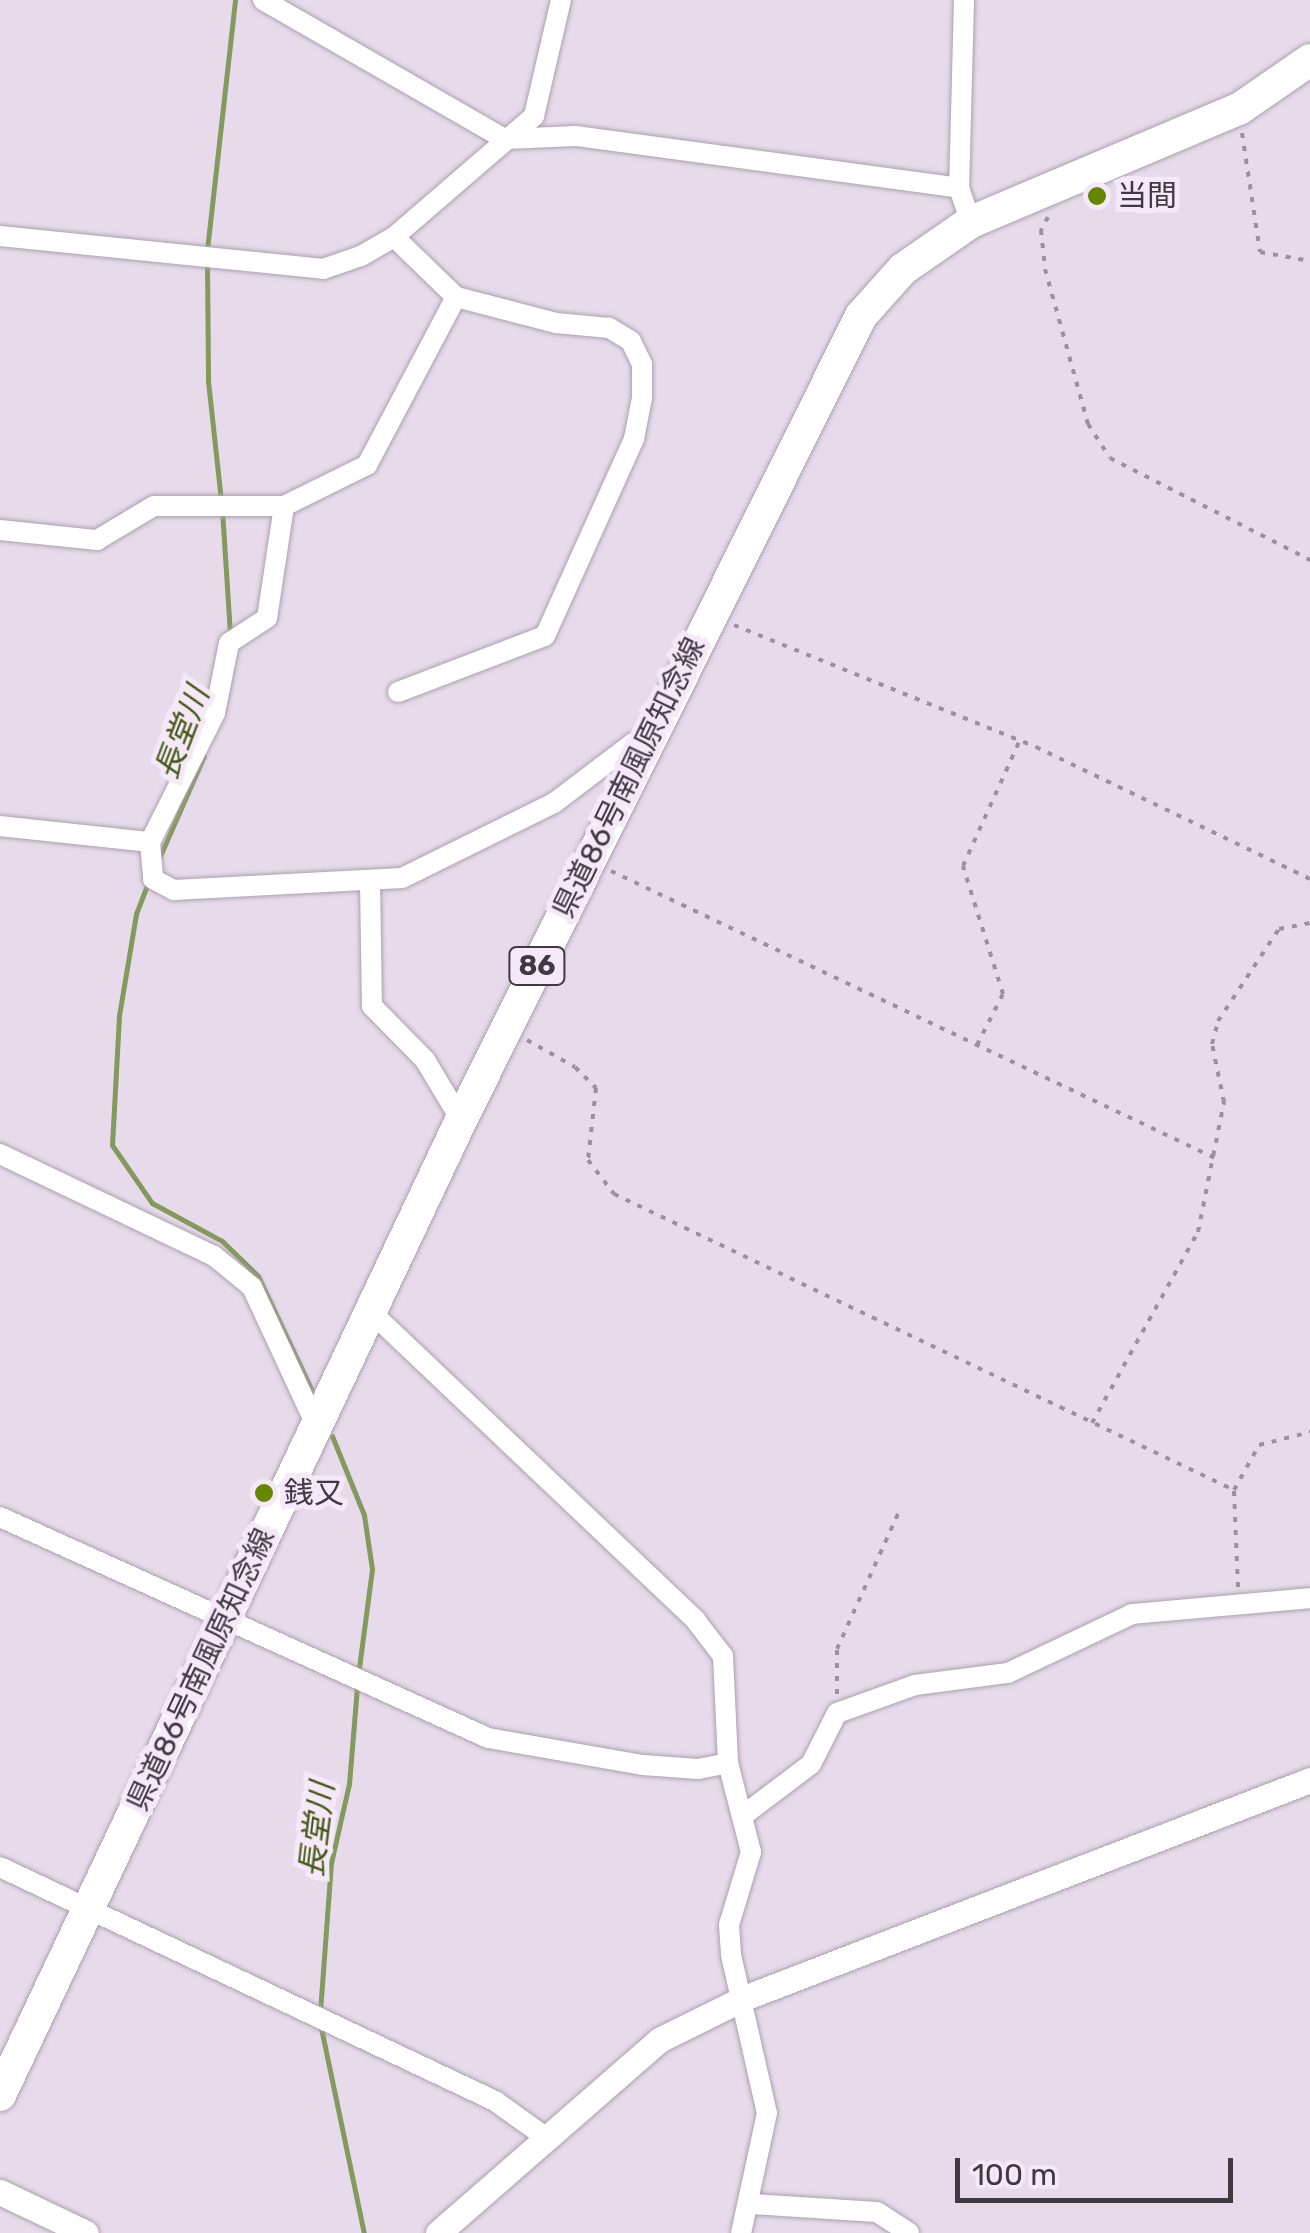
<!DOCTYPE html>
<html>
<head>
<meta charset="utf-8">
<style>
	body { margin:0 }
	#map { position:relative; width:1310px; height:2233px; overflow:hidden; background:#e7dbeb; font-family:Rubik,"Noto Sans JP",sans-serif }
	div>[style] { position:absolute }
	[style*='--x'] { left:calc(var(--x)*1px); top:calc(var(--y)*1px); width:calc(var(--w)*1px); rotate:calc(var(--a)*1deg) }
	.stream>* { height:5px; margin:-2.5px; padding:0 2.5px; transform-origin:2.5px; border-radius:2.5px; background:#84995d }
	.path>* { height:4px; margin-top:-2px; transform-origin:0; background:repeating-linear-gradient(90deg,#99919c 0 5px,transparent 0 13px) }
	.roads { filter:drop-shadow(0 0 2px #aca0af) drop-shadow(0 0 2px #aca0af) }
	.minor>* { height:20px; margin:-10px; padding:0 10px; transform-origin:10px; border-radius:10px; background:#fff }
	.tertiary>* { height:25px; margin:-12.5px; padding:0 12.5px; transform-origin:12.5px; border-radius:12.5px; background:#fff }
	.primary>* { height:32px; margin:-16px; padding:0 16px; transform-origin:16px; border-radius:16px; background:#fff }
	.dots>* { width:28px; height:28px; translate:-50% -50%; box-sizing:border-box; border:5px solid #f5e8f8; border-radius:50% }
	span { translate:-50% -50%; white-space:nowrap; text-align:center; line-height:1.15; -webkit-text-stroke:10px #f5e8f8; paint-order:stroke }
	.shield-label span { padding:2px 8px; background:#f5e8f8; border:2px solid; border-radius:8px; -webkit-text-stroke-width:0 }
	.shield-label { font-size:28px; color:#3f3a40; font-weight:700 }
	.poi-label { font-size:30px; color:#3f3a40 }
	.left { translate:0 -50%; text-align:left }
	.street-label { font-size:30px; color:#3f3a40 }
	.water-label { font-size:32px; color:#445815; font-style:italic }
	.scale { position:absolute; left:955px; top:2158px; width:278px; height:45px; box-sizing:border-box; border:5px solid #3f3a40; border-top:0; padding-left:12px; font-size:30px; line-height:35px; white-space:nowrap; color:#3f3a40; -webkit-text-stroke:8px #f5e8f8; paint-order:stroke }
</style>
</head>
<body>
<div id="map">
	<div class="stream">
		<i style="--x:207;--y:250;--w:252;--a:-83.6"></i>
		<i style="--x:207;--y:261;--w:120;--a:89.5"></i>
		<i style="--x:208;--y:381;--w:120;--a:83.8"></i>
		<i style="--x:222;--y:510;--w:124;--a:86.3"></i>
		<i style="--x:160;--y:856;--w:109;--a:-66.3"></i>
		<i style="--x:149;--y:880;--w:36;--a:111"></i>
		<i style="--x:136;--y:914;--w:103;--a:99.5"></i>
		<i style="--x:119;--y:1016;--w:129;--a:93.1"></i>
		<i style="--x:112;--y:1145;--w:70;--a:55.4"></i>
		<i style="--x:152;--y:1203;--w:80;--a:28.5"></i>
		<i style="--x:222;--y:1241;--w:50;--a:44.2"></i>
		<i style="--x:258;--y:1276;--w:129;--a:64.8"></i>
		<i style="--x:332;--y:1436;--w:85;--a:67.9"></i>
		<i style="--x:364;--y:1515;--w:55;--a:81.6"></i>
		<i style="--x:372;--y:1569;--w:107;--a:97.5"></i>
		<i style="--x:320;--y:2012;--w:149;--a:-85.8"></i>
		<i style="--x:331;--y:1863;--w:81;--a:-77.2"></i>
		<i style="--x:349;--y:1784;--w:98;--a:-85.3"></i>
		<i style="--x:320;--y:2023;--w:215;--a:78.2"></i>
	</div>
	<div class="path">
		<i style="--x:1242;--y:133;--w:120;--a:81.4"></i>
		<i style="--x:1260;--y:252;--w:51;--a:10.2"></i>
		<i style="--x:1048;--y:217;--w:15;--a:118"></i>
		<i style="--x:1041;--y:230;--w:39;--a:84"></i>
		<i style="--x:1045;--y:269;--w:161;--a:74.5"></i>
		<i style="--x:1088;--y:424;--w:40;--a:57.1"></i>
		<i style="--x:1110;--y:458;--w:225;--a:27"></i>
		<i style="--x:734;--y:625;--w:326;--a:22"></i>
		<i style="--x:1036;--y:747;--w:304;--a:25.7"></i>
		<i style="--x:611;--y:871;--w:671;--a:25.42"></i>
		<i style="--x:527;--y:1040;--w:55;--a:29.4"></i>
		<i style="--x:575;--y:1067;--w:30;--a:45"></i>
		<i style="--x:596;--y:1088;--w:72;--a:96.3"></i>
		<i style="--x:588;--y:1160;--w:43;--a:52.6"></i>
		<i style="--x:614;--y:1194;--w:687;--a:25.52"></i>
		<i style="--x:977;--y:1045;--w:57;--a:-63"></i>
		<i style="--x:1003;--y:994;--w:134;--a:-107.4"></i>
		<i style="--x:963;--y:866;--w:136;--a:-65.7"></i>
		<i style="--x:1092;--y:1423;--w:218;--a:-61"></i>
		<i style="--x:1198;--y:1232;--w:133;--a:-78.7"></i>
		<i style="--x:1224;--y:1102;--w:59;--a:-101.7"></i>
		<i style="--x:1212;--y:1044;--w:24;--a:-75"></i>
		<i style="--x:1218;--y:1021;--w:110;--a:-56.5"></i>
		<i style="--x:1279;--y:929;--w:32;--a:-11"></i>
		<i style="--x:1238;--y:1587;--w:97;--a:-92.4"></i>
		<i style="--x:1234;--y:1490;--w:51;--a:-60.9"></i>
		<i style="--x:1259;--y:1445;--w:53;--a:-14.3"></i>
		<i style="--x:837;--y:1694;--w:45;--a:-90"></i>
		<i style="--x:837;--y:1649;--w:150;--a:-65.7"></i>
	</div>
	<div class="roads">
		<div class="minor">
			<i style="--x:263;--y:0;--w:279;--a:29.9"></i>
			<i style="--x:505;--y:139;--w:71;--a:-2.4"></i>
			<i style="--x:576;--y:136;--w:387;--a:7.7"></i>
			<i style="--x:964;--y:0;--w:188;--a:91.5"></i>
			<i style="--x:959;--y:188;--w:36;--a:71"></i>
			<i style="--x:0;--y:236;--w:325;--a:5.8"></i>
			<i style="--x:323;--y:269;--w:40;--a:-18.9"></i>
			<i style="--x:361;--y:256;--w:38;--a:-30"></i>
			<i style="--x:394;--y:237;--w:185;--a:-40.8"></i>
			<i style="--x:534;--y:116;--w:119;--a:-76.9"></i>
			<i style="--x:284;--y:506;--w:113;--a:98.6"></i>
			<i style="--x:267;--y:618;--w:45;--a:146.7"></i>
			<i style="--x:229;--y:643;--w:71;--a:101.3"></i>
			<i style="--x:215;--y:713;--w:144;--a:116.7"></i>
			<i style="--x:150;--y:842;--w:37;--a:85"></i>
			<i style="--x:153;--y:879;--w:24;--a:28"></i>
			<i style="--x:174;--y:890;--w:228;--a:-3"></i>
			<i style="--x:402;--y:878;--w:169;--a:-26.3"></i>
			<i style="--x:554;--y:803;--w:99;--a:-37.2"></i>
			<i style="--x:633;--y:743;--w:15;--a:0"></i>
			<i style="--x:0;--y:530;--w:98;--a:5.9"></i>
			<i style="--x:97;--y:540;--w:66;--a:-30.8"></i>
			<i style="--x:154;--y:506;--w:130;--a:0"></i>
			<i style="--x:284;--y:506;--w:93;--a:-26.3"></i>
			<i style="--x:367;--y:465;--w:190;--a:-62.1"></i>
			<i style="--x:456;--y:297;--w:86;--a:-135.9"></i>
			<i style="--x:398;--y:692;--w:157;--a:-20.9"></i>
			<i style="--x:545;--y:636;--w:216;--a:-65.7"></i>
			<i style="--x:634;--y:439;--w:42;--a:-79"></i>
			<i style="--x:642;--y:398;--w:34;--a:-90"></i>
			<i style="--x:642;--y:364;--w:25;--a:-116"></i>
			<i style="--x:631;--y:341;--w:26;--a:-149"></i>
			<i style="--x:609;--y:328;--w:53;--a:-174.6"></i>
			<i style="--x:556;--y:323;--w:103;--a:-165.4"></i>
			<i style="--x:0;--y:826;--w:151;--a:6.1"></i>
			<i style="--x:370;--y:881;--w:125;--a:89.1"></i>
			<i style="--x:372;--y:1006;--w:76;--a:45.5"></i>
			<i style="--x:425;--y:1060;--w:70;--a:59"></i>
			<i style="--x:0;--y:1154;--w:237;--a:25.5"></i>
			<i style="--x:214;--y:1256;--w:49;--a:39.2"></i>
			<i style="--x:252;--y:1287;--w:154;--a:65.1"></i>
			<i style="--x:372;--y:1313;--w:447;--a:43.5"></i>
			<i style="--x:696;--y:1621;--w:44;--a:52.4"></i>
			<i style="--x:723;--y:1656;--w:107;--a:87.3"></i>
			<i style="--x:728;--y:1763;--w:92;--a:75.5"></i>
			<i style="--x:751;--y:1852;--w:76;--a:106.8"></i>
			<i style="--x:729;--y:1925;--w:30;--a:86"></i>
			<i style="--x:731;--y:1955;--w:162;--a:77.2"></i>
			<i style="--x:767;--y:2113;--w:123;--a:102.2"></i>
			<i style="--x:0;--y:1517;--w:536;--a:24.36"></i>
			<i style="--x:488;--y:1738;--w:157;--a:9.9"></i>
			<i style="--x:643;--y:1765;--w:55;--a:4.2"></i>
			<i style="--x:698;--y:1769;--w:31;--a:-11"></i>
			<i style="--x:745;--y:1814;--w:83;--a:-37.1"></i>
			<i style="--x:811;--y:1764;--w:57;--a:-63"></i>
			<i style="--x:837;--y:1713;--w:83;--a:-19.7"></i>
			<i style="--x:915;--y:1685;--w:94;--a:-7.4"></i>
			<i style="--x:1008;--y:1673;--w:137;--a:-25.4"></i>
			<i style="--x:1132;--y:1614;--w:179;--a:-5.1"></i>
			<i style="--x:0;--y:1867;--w:548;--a:25.3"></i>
			<i style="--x:495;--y:2101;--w:65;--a:35.6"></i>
			<i style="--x:752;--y:2204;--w:125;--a:3.7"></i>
			<i style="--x:877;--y:2212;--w:38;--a:33"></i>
		</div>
		<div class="tertiary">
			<i style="--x:0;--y:2192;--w:95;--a:25.5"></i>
			<i style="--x:438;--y:2233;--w:293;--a:-41.1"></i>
			<i style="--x:659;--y:2040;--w:95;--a:-26.3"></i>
			<i style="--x:744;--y:1998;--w:607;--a:-21.06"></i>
		</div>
		<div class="primary">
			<i style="--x:0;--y:2095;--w:1078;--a:-64.69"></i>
			<i style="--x:461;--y:1120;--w:898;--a:-63.55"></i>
			<i style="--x:861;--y:316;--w:63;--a:-48.2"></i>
			<i style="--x:903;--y:269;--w:83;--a:-34.7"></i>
			<i style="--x:971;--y:222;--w:291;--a:-22.9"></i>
			<i style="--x:1239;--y:109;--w:86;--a:-34.6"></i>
		</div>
	</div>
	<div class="dots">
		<i style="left:1097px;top:196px;background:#668600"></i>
		<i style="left:264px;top:1493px;background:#668600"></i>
	</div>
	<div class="shield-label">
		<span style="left:537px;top:966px">86</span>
	</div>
	<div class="poi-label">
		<span class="left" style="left:1117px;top:196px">当間</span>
		<span class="left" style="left:284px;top:1493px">銭又</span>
	</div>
	<div class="street-label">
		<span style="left:629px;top:778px;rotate:-64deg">県道86号南風原知念線</span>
		<span style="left:201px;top:1670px;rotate:-65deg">県道86号南風原知念線</span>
	</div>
	<div class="water-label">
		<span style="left:182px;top:733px;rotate:-69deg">長堂川</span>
		<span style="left:317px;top:1830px;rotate:-83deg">長堂川</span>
	</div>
	<div class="scale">100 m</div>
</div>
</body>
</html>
